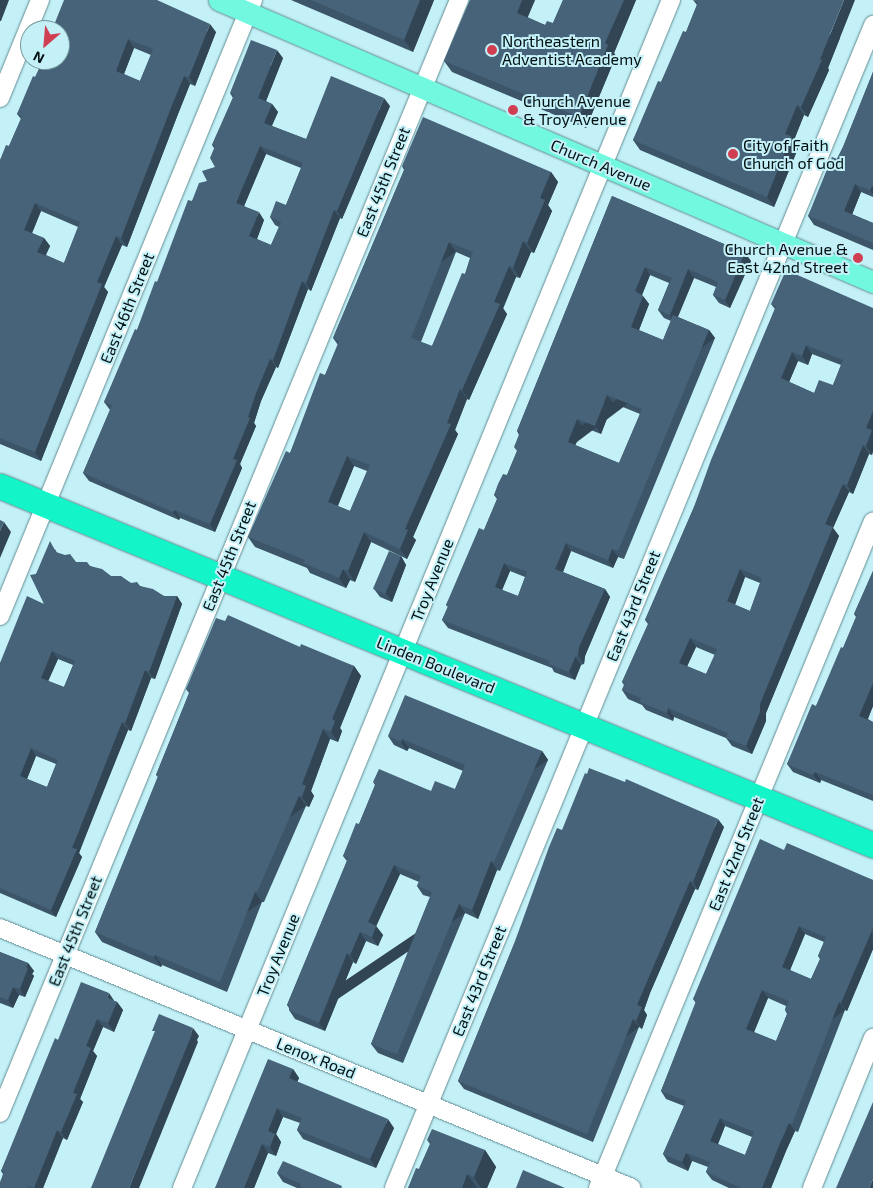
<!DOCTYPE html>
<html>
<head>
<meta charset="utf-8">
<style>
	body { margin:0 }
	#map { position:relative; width:873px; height:1188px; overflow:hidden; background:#c4f1f8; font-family:"Exo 2",sans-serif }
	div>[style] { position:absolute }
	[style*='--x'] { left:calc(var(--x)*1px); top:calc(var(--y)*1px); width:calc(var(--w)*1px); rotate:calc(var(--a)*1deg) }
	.roads { filter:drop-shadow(0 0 1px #628c92) drop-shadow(0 0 1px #628c92) }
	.minor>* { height:18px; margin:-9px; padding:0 9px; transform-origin:9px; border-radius:9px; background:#fff }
	.major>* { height:21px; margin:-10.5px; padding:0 10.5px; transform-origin:10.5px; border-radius:10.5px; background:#72f8df }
	.highway>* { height:25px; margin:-12.5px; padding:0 12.5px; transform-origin:12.5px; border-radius:12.5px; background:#14f4c9 }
	.wall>* { inset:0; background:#3d5568 }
	.shaded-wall>* { inset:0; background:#324555; transform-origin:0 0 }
	.building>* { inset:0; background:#476379; transform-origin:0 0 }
	.dots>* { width:14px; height:14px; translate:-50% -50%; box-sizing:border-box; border:2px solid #c4f1f8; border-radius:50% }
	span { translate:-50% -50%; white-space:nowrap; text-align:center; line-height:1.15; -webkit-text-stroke:4px #c4f1f8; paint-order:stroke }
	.poi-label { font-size:16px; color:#021012 }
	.left { translate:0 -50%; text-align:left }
	.right { translate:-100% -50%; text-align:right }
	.street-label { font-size:16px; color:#021012 }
	.north { position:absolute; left:20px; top:20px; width:50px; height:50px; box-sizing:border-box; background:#c4f1f8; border:1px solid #76979c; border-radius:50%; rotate:207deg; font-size:14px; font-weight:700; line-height:20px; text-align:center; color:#021012 }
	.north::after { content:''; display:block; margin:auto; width:18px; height:22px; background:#d03f51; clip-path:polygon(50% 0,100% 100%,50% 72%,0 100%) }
</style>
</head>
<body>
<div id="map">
	<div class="roads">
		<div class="minor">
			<i style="--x:0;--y:98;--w:106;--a:-67.8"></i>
			<i style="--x:0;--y:616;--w:666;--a:-67.67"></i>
			<i style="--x:0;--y:928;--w:683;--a:22.36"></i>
			<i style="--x:0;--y:1113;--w:1204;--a:-67.59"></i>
			<i style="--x:182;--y:1188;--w:1285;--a:-67.63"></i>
			<i style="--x:394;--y:1188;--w:1258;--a:-67.61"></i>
			<i style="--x:598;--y:1188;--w:721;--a:-67.59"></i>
			<i style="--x:812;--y:1188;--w:162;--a:-67.9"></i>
		</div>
		<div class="major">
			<i style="--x:219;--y:0;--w:712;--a:23.33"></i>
		</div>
		<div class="highway">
			<i style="--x:0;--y:486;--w:944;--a:22.35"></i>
		</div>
	</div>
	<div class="wall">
		<i style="clip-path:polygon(291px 0,434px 0,413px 52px)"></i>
		<i style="clip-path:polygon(470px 0,535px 0,527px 17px,545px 25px,553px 23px,563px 0,636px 0,614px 53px,616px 56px,586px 128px,452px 72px,444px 61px)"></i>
		<i style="clip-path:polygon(693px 0,840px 38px,828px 68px,829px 70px,808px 117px,804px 115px,794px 140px,799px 146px,774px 207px,640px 150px,633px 140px,661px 82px,686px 32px,697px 5px)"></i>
		<i style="clip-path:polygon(evenodd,60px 30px,216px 32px,195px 86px,190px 84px,178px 114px,127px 247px,122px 245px,104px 287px,108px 292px,41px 461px,0 444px,0 160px,9px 146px,21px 119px,17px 114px,60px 30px,134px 48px,151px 55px,140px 81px,124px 74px,134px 48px,60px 30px,41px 211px,78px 227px,64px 263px,46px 255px,50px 246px,44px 238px,32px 233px,41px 211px)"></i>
		<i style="clip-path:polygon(evenodd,283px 58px,266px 101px,272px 104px,278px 112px,272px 126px,306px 139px,390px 106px,342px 219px,340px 218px,311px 291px,308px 289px,278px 368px,276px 367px,261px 401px,254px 423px,256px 426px,240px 464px,242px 468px,215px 532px,180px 518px,179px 520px,89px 481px,83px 473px,110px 410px,104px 402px,137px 330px,192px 201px,207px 181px,215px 167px,214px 148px,212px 145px,233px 98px,230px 93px,283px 58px,266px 154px,301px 168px,286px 205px,270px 217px,275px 225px,279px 227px,271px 245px,257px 239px,264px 220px,244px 206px,266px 154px)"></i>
		<i style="clip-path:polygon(873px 72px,873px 197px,861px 192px,852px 214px,873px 223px,873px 250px,814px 225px,808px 216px,843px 147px)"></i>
		<i style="clip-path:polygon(evenodd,402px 166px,551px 172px,558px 182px,548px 205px,552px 211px,534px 253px,531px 252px,520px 278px,516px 277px,503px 309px,507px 314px,469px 400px,467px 399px,455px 430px,458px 434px,413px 537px,416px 540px,407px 559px,371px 542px,355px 582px,350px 580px,346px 588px,310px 573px,307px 568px,255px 547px,248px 537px,290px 453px,325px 375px,338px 345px,333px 338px,404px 170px,402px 166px,456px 252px,470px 258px,465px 274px,432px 346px,421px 342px,456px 252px,402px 166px,354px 466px,367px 471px,350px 511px,338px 506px,354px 466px)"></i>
		<i style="clip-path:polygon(evenodd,612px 196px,745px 253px,751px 261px,730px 308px,719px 303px,713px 295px,716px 287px,694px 278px,678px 317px,709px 330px,715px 338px,624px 559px,618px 557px,613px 568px,571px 551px,563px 572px,605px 589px,610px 597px,585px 656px,584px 664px,581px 665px,575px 680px,554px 672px,552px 668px,448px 628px,442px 620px,448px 607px,446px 605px,484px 530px,497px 499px,494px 495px,507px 475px,517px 451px,519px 435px,517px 431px,612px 196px,650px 275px,669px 283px,658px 310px,664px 318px,671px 321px,663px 340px,639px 330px,649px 304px,642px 295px,650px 275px,612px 196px,613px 403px,640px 414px,619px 463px,575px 445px,583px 427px,601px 434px,613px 403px,612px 196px,510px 571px,525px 577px,518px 596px,502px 590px,510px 571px)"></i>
		<i style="clip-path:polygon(evenodd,771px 304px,873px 308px,873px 451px,872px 455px,869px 454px,853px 494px,849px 492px,833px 528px,839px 536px,766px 713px,766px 721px,752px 754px,732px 746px,726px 738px,674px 717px,673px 721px,646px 710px,642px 705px,628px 699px,622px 690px,624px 685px,622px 682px,648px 624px,645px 620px,694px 507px,775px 309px,771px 304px,812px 354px,841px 365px,833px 385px,814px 393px,789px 382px,798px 361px,808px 365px,812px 354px,771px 304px,745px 577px,760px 583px,750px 611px,735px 605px,745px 577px,771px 304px,696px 647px,715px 655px,706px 674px,687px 666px,696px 647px)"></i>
		<i style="clip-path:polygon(evenodd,55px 549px,57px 553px,76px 562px,90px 566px,111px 576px,140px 586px,164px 596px,177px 596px,182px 604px,155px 679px,151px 678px,131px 731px,128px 730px,95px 810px,79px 853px,82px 857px,56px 917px,0 893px,0 663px,44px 604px,36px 574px,55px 549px,58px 659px,73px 665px,64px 687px,48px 681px,58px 659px,55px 549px,36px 756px,56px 764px,47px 787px,27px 779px,36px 756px)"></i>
		<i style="clip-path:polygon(401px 556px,406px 565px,392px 602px,380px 597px,374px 589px)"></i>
		<i style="clip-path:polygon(873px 571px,873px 706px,868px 719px,873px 722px,873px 801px,821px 780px,820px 783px,793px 772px,787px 764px,816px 706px,843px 648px,856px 617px,854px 614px)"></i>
		<i style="clip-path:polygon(225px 621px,354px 666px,361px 676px,340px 728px,342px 731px,338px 742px,330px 739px,311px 791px,314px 796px,309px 807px,306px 806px,264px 902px,262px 902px,227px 992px,162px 965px,161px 967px,102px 942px,95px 932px,158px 777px,156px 775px,189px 693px,186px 689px)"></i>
		<i style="clip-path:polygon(388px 736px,542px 751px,548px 760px,500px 871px,497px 870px,478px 919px,465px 913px,403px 1063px,378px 1053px,371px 1044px,430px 897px,423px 895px,417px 886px,419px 882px,400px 874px,376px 926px,383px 935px,378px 946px,366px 941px,356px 964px,353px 962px,325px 1031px,295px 1019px,289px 1010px,289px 1008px,287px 1005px,347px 861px,343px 856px,359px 824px,375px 785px,373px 782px,431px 791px,455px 789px,463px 771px,409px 748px,407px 751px,394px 745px)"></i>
		<i style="clip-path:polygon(724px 827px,698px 890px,695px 889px,650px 993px,644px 1010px,647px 1015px,642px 1029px,639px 1027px,593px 1142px,464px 1089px,458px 1081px,514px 944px,562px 830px)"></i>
		<i style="clip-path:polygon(evenodd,784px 850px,873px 880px,873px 949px,847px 1011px,845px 1010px,798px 1132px,795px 1131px,786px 1151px,771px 1188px,729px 1188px,712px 1180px,706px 1172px,708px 1167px,692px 1161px,688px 1171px,668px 1162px,663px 1154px,684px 1106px,666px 1099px,661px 1091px,696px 1003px,693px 999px,784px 850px,805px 934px,824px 942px,818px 956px,820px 959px,811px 979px,790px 970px,805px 934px,784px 850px,768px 998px,786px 1006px,785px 1010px,787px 1014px,776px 1041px,754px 1032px,768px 998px,784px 850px,725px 1126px,752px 1137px,745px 1155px,718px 1144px,725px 1126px)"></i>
		<i style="clip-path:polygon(0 952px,28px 963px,34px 971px,32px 974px,34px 976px,25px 997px,19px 995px,13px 1008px,0 1003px)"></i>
		<i style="clip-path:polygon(115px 1001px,117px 1002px,123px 1010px,114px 1032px,103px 1027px,93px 1051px,97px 1056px,80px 1099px,83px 1102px,67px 1140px,63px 1138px,43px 1188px,0 1188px,3px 1174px,1px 1171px,58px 1040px)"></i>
		<i style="clip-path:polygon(293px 1069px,299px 1078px,297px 1082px,394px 1128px,376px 1168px,303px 1139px,297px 1130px,300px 1123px,283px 1117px,276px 1134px,281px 1142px,276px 1156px,268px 1153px,254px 1188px,215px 1188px)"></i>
		<i style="clip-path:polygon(427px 1140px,485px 1150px,496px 1167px,487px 1188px,408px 1188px,419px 1169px,430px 1144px)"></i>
		<i style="clip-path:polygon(277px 1173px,343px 1188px,297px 1188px,283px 1182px)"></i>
	</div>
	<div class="shaded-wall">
		<i style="clip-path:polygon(0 0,9px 0,1px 21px,0 21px)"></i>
		<i style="clip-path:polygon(420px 0,434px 0,413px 52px,404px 40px)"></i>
		<i style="clip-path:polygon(522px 0,535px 0,525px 24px,517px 13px)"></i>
		<i style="clip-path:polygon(624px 0,636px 0,614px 53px,616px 56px,586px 128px,579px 117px,605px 43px)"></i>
		<i style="clip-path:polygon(844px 0,855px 0,828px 68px,829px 70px,808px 117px,801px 107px)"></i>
		<i style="clip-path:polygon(210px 24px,216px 32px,195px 86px,189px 77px)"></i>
		<i style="clip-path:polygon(128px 39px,134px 48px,122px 79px,116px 71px)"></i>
		<i style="clip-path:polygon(277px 50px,283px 58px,264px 106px,258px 98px)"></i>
		<i style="clip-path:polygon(184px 76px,190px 84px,178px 114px,127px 247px,121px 238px,172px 105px)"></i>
		<i style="clip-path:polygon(384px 98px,390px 106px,342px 219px,337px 211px)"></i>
		<i style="clip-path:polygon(272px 104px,278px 112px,269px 131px,264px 123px)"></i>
		<i style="clip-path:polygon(797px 105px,804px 115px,794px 140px,799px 146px,774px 207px,767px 197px,785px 134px)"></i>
		<i style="clip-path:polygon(260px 146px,266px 154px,242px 211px,236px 203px)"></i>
		<i style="clip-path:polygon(551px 172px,558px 182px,548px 205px,552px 211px,534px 253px,527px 243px,540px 198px)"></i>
		<i style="clip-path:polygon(855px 184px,861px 192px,850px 220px,844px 211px)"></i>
		<i style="clip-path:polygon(872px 186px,873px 187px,873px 194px,870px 190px)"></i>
		<i style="clip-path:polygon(35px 203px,41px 211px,30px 238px,24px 230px)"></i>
		<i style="clip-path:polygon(334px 210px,340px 218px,311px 291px,306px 283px)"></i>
		<i style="clip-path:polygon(259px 212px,264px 220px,255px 244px,249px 236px)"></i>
		<i style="clip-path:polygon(116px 236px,122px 245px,104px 287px,108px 292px,41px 461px,35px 452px,97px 282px)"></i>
		<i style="clip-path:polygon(44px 238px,50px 246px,43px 260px,37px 252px)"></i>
		<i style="clip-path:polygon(523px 241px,531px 252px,520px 278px,513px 268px)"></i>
		<i style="left:449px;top:242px;width:12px;height:103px;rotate:55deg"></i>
		<i style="clip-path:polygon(745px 253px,751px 261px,730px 308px,725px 300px)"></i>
		<i style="clip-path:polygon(509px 266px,516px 277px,503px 308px,507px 314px,469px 400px,462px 390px,494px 302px)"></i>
		<i style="clip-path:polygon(645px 267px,650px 275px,640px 300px,635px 291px)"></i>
		<i style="clip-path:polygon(688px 269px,694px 278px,675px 323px,670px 315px)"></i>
		<i style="clip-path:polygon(302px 281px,308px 289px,278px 368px,273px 360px)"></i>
		<i style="clip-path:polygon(643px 296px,649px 304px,637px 335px,631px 327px)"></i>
		<i style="left:709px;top:330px;width:10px;height:239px;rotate:53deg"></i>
		<i style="clip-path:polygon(806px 345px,812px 354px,808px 365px,802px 356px)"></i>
		<i style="clip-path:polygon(792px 352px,798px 361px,787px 387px,781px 378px)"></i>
		<i style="clip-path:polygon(270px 359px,276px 367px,261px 401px,254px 423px,256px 426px,240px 464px,242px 468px,215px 532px,210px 524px,256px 393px)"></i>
		<i style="clip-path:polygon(460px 389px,467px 399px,455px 430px,458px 434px,413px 537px,416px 540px,407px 559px,400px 549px,405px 529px)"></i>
		<i style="clip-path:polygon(607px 395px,613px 403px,601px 434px,595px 426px)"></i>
		<i style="clip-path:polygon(873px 411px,873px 451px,872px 455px,866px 446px,866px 428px)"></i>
		<i style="clip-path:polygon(577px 419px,583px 427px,573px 451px,568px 442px)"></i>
		<i style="clip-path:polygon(863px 445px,869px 454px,853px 494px,847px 485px)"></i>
		<i style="clip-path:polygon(347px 456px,354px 466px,335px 512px,328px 502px)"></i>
		<i style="clip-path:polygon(843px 484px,849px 492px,833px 528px,839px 536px,766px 713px,766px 721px,752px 754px,746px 746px,760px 704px,825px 524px)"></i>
		<i style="clip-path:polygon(175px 510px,180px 518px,179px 520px,173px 512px)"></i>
		<i style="clip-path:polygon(4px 522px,11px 532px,0 558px,0 531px)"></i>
		<i style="clip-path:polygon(364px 532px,371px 542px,355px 582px,348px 571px)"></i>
		<i style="clip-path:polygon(566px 543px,571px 551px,561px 577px,555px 569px)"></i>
		<i style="clip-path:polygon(612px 549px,618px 557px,613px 568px,608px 560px)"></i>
		<i style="clip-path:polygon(401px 556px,406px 565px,392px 602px,386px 593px)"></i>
		<i style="clip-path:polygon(504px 563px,510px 571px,500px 595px,495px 587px)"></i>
		<i style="clip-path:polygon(343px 569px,350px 580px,346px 588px,339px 578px)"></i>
		<i style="clip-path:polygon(740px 569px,745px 577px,733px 610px,727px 601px)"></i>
		<i style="clip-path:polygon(605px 589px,610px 597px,585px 656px,584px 664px,578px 655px,579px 647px)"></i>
		<i style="clip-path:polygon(177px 596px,182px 604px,155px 679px,149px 672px)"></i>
		<i style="clip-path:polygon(690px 638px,696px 647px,685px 671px,679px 663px)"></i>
		<i style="clip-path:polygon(52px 651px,58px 659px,46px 686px,41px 678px)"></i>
		<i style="clip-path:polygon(575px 657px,581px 665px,575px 680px,569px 672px)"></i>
		<i style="clip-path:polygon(354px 666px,361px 676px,340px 728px,342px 731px,338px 742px,331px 732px,332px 719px)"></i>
		<i style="clip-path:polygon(145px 670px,151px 678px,131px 731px,125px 723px)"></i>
		<i style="clip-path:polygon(873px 683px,873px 706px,865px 725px,859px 716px)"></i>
		<i style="clip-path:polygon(668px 708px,674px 717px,673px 721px,667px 713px)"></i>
		<i style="clip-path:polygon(122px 722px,128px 730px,79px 853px,82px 857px,56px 917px,51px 910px,72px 848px)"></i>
		<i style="clip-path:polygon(323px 729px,330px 739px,311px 791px,314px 796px,309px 807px,302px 797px,302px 784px)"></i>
		<i style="clip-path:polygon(402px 739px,409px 748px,407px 751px,401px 742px)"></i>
		<i style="clip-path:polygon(31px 748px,36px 756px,25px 784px,20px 776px)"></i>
		<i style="left:542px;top:751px;width:11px;height:121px;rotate:56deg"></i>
		<i style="clip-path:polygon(815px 772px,821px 780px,820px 783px,813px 775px)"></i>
		<i style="left:299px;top:796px;width:12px;height:105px;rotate:55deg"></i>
		<i style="clip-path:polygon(718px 819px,724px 827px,698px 890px,693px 882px)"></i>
		<i style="clip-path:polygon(491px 861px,497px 870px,478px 919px,472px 910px)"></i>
		<i style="clip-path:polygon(394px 865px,400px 874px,374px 931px,368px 922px)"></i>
		<i style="clip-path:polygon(690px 881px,695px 889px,650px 993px,644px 1010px,647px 1015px,642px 1029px,636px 1021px,637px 1005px,645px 986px)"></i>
		<i style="left:255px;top:892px;width:12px;height:97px;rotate:55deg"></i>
		<i style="left:459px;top:904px;width:11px;height:162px;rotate:56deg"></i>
		<i style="clip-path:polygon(376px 926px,383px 935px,378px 946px,372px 937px)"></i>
		<i style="clip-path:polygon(799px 926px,805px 934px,788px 975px,782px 967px)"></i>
		<i style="clip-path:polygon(872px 928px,873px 949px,847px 1011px,841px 1003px)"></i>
		<i style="clip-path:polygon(360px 932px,366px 941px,356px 964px,350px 955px)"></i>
		<i style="clip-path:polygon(347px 953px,353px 962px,325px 1031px,319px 1023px)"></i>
		<i style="clip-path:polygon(155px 955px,162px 965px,161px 967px,154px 957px)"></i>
		<i style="clip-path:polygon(28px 963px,34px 971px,32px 974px,34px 976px,25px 997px,20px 989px)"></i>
		<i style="clip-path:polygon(13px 987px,19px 995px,13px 1008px,8px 1000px)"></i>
		<i style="clip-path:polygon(762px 990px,768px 998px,752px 1037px,746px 1029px)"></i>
		<i style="clip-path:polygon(109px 993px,115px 1002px,107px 998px)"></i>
		<i style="clip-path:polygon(117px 1002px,123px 1010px,114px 1032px,108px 1023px)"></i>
		<i style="left:839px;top:1002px;width:10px;height:131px;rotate:53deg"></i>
		<i style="clip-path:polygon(97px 1019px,103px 1027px,93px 1051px,97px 1056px,80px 1099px,83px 1102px,67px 1140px,61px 1132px,73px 1093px,86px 1046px)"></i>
		<i style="left:633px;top:1019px;width:10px;height:124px;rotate:53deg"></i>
		<i style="clip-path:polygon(193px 1028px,199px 1036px,197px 1040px,198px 1042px,139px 1188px,129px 1188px)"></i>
		<i style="clip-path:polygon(293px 1069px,299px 1078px,295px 1087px,289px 1078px)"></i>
		<i style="clip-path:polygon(277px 1108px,283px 1117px,276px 1134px,281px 1142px,276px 1156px,270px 1147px,268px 1131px)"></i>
		<i style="clip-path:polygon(720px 1118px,725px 1126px,716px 1149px,710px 1141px)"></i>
		<i style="clip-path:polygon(388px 1119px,394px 1128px,376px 1168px,370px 1159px)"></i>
		<i style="clip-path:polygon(789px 1123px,795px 1131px,786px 1151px,771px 1188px,762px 1188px,780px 1143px)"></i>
		<i style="clip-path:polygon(57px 1130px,63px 1138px,43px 1188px,34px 1188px)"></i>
		<i style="clip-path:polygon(262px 1144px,268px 1153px,254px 1188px,244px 1188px)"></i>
		<i style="clip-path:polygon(485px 1150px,496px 1167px,487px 1188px,481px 1188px,474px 1177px)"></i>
		<i style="clip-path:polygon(686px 1153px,692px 1161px,688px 1171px,682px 1162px)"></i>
		<i style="clip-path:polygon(467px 1174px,477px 1188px,462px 1188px)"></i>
		<i style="clip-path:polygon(873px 1179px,873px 1188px,869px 1188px)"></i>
	</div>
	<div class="building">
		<i style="clip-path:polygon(evenodd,64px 0,157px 0,210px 24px,189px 77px,184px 76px,172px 105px,121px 238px,116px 236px,97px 282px,102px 284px,35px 452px,0 438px,0 160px,6px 145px,9px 146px,22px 116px,17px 114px,33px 76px,35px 77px,43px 60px,60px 60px,60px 30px,52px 30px,64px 0,128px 39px,153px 49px,140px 81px,116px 71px,128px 39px,64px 0,35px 203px,80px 222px,64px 263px,37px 252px,44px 238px,24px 230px,35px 203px)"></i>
		<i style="clip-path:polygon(311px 0,420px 0,404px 40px)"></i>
		<i style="clip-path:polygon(470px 0,522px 0,517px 13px,545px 25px,547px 21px,553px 23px,563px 0,624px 0,605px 43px,608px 45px,579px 117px,444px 61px)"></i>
		<i style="clip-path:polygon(693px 0,844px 0,820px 59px,822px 60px,801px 107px,797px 105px,785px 134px,791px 136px,767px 197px,633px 140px,658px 81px,661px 82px,683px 31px,686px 32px,698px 2px)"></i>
		<i style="clip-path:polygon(evenodd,251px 40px,277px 50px,258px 98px,272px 104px,264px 123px,306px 139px,331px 76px,384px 98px,337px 211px,334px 210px,306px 283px,302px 281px,273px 360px,270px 359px,256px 393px,248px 417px,250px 418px,233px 459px,237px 460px,210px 524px,175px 510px,173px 512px,83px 473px,112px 405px,104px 402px,135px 329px,137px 330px,155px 281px,157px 282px,188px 200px,192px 201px,199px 183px,207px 181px,202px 171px,215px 167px,210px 158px,215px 146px,212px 145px,234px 95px,230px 93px,251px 40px,260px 146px,303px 163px,286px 205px,276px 201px,270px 217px,281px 222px,271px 245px,249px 236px,259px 212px,236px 203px,260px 146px)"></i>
		<i style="clip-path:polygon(873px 72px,873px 186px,872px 186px,870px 190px,855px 184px,844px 211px,873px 223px,873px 243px,808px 216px,832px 157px,837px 159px,843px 147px)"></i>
		<i style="clip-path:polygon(evenodd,423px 117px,551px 172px,540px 198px,545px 200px,527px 243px,523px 241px,513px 268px,509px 266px,494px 302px,500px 304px,462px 390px,460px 389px,447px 423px,451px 424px,405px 529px,408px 530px,400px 549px,364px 532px,348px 571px,343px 569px,339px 578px,303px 563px,305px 560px,248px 537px,286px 451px,290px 453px,320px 373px,325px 375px,339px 341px,333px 338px,405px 168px,402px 166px,423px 117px,449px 242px,473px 252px,465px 274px,462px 273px,432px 346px,411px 338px,449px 242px,423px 117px,347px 456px,370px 465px,350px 511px,328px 502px,347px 456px)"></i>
		<i style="clip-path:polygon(evenodd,612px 196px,745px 253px,725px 300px,713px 295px,718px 282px,688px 269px,670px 315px,658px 310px,672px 278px,645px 267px,635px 291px,643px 296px,631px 327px,663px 340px,673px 315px,709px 330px,618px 551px,612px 549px,608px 560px,566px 543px,555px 569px,605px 589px,579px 647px,578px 655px,575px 657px,569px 672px,549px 664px,550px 661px,442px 620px,448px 606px,446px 605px,479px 528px,484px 530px,498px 497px,494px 495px,498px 484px,503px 474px,507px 475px,517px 451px,514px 447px,520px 432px,517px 431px,612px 196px,607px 395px,642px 409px,619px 463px,568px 442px,577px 419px,595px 426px,607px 395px,612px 196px,504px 563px,527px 572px,518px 596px,495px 587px,504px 563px)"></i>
		<i style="clip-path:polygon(evenodd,786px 270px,873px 308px,873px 411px,866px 428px,872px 430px,866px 446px,863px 445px,847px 485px,843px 484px,825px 524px,833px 527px,760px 704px,760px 712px,746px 746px,726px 738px,728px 733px,668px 708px,667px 713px,640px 702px,641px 698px,622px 690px,625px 683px,622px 682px,649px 622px,645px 620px,694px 507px,711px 460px,776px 306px,771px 304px,786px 270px,806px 345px,843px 360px,833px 385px,819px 380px,814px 393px,781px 378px,792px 352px,802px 356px,806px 345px,786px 270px,740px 569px,762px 578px,750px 611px,727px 601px,740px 569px,786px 270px,690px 638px,717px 649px,706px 674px,679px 663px,690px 638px)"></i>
		<i style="clip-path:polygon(0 520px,4px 522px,0 531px)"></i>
		<i style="clip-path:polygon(evenodd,50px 541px,56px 552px,65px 555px,70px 554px,76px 562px,87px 562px,90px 566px,102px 569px,111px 576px,121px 576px,131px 583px,137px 582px,140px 586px,153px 589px,164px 596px,177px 596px,149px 672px,145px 670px,125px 723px,122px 722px,90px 803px,72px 848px,77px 849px,51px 910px,0 888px,0 663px,27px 596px,44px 604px,30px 575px,36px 574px,50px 541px,52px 651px,75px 661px,64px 687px,41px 678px,52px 651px,50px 541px,31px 748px,58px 760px,47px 787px,20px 776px,31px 748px)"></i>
		<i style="left:389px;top:551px;width:13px;height:41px;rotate:23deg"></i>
		<i style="clip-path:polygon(873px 571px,873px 683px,859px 716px,873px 722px,873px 795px,815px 772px,813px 775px,787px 764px,812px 704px,816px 706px,841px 647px,843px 648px,857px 615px,854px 614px)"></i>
		<i style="clip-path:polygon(228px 615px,300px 647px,301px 644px,354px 666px,332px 719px,335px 721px,331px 732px,323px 729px,302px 784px,306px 786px,302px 797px,299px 796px,257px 892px,255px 892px,220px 982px,155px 955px,154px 957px,95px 932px,158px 776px,156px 775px,190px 691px,186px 689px,216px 618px,225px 621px)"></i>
		<i style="clip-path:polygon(405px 695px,542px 751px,494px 862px,491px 861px,472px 910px,459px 904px,397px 1054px,371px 1044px,432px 892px,417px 886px,421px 876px,394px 865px,368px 922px,376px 926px,372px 937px,360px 932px,350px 955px,347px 953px,319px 1023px,289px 1010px,290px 1007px,287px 1005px,348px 858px,343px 856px,356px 823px,359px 824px,376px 783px,373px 782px,379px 769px,431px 791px,435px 781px,455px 789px,465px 765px,402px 739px,401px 742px,388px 736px)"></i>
		<i style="clip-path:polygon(589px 768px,625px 782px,626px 779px,718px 819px,693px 882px,690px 881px,645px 986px,637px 1005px,642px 1007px,636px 1021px,633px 1019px,587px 1134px,458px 1081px,514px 944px,549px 847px,557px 828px,562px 830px,585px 773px,587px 774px)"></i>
		<i style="clip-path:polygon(evenodd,760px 839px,784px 850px,787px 843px,873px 880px,873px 928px,841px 1003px,839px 1002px,792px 1124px,789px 1123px,780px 1143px,762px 1188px,741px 1188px,706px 1172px,710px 1162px,686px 1153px,682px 1162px,663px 1154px,686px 1101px,661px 1091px,696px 1001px,693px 999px,760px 839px,799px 926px,826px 937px,818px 956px,821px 957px,811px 979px,782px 967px,799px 926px,760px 839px,762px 990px,789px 1001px,785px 1010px,788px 1012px,776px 1041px,746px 1029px,762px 990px,760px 839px,720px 1118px,754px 1132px,745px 1155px,710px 1141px,720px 1118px)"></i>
		<i style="clip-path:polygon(0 952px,28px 963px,26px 967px,28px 968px,20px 989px,13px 987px,8px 1000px,0 997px)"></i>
		<i style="clip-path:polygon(81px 982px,109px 993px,107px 998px,117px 1002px,108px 1023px,97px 1019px,86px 1046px,91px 1048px,73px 1093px,77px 1094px,61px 1132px,57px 1130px,34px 1188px,28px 1186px,27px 1188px,0 1188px,0 1182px,4px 1172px,1px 1171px,55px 1038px,58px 1040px,60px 1035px)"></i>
		<i style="clip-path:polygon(159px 1014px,193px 1028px,191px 1033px,192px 1034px,129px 1188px,91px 1188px,155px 1031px,152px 1031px)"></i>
		<i style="clip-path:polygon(268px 1059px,293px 1069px,289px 1078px,388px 1119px,370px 1159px,297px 1130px,302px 1118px,277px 1108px,268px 1131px,275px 1134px,270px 1147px,262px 1144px,244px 1188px,215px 1188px)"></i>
		<i style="clip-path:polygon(873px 1102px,873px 1179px,869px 1188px,836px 1188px)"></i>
		<i style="clip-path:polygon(432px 1129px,485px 1150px,474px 1177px,467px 1174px,462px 1188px,408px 1188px,416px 1168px,419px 1169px,431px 1142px,427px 1140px)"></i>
		<i style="clip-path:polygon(283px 1161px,342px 1186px,341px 1188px,304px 1188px,300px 1187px,301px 1184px,277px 1173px)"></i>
		<i style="clip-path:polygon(523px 1170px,565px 1188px,516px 1188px)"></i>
	</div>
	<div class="dots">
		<i style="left:492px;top:50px;background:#d03f51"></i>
		<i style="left:513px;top:110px;background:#d03f51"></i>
		<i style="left:733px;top:154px;background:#d03f51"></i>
		<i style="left:858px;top:258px;background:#d03f51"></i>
	</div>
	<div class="poi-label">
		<span class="left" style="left:502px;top:50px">Northeastern<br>Adventist Academy</span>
		<span class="left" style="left:523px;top:110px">Church Avenue<br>&amp; Troy Avenue</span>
		<span class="left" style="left:743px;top:154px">City of Faith<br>Church of God</span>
		<span class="right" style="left:848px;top:258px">Church Avenue &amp;<br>East 42nd Street</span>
	</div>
	<div class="street-label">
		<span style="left:601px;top:165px;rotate:23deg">Church Avenue</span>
		<span style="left:383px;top:182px;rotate:-68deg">East 45th Street</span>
		<span style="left:127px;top:308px;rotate:-68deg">East 46th Street</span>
		<span style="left:229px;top:556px;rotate:-68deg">East 45th Street</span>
		<span style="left:432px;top:580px;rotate:-68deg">Troy Avenue</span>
		<span style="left:633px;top:606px;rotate:-68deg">East 43rd Street</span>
		<span style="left:436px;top:665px;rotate:22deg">Linden Boulevard</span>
		<span style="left:736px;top:854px;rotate:-68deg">East 42nd Street</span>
		<span style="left:75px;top:931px;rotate:-68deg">East 45th Street</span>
		<span style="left:278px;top:955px;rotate:-68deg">Troy Avenue</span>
		<span style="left:479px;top:981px;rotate:-68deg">East 43rd Street</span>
		<span style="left:316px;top:1058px;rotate:22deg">Lenox Road</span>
	</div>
	<div class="north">N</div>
</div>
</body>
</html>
